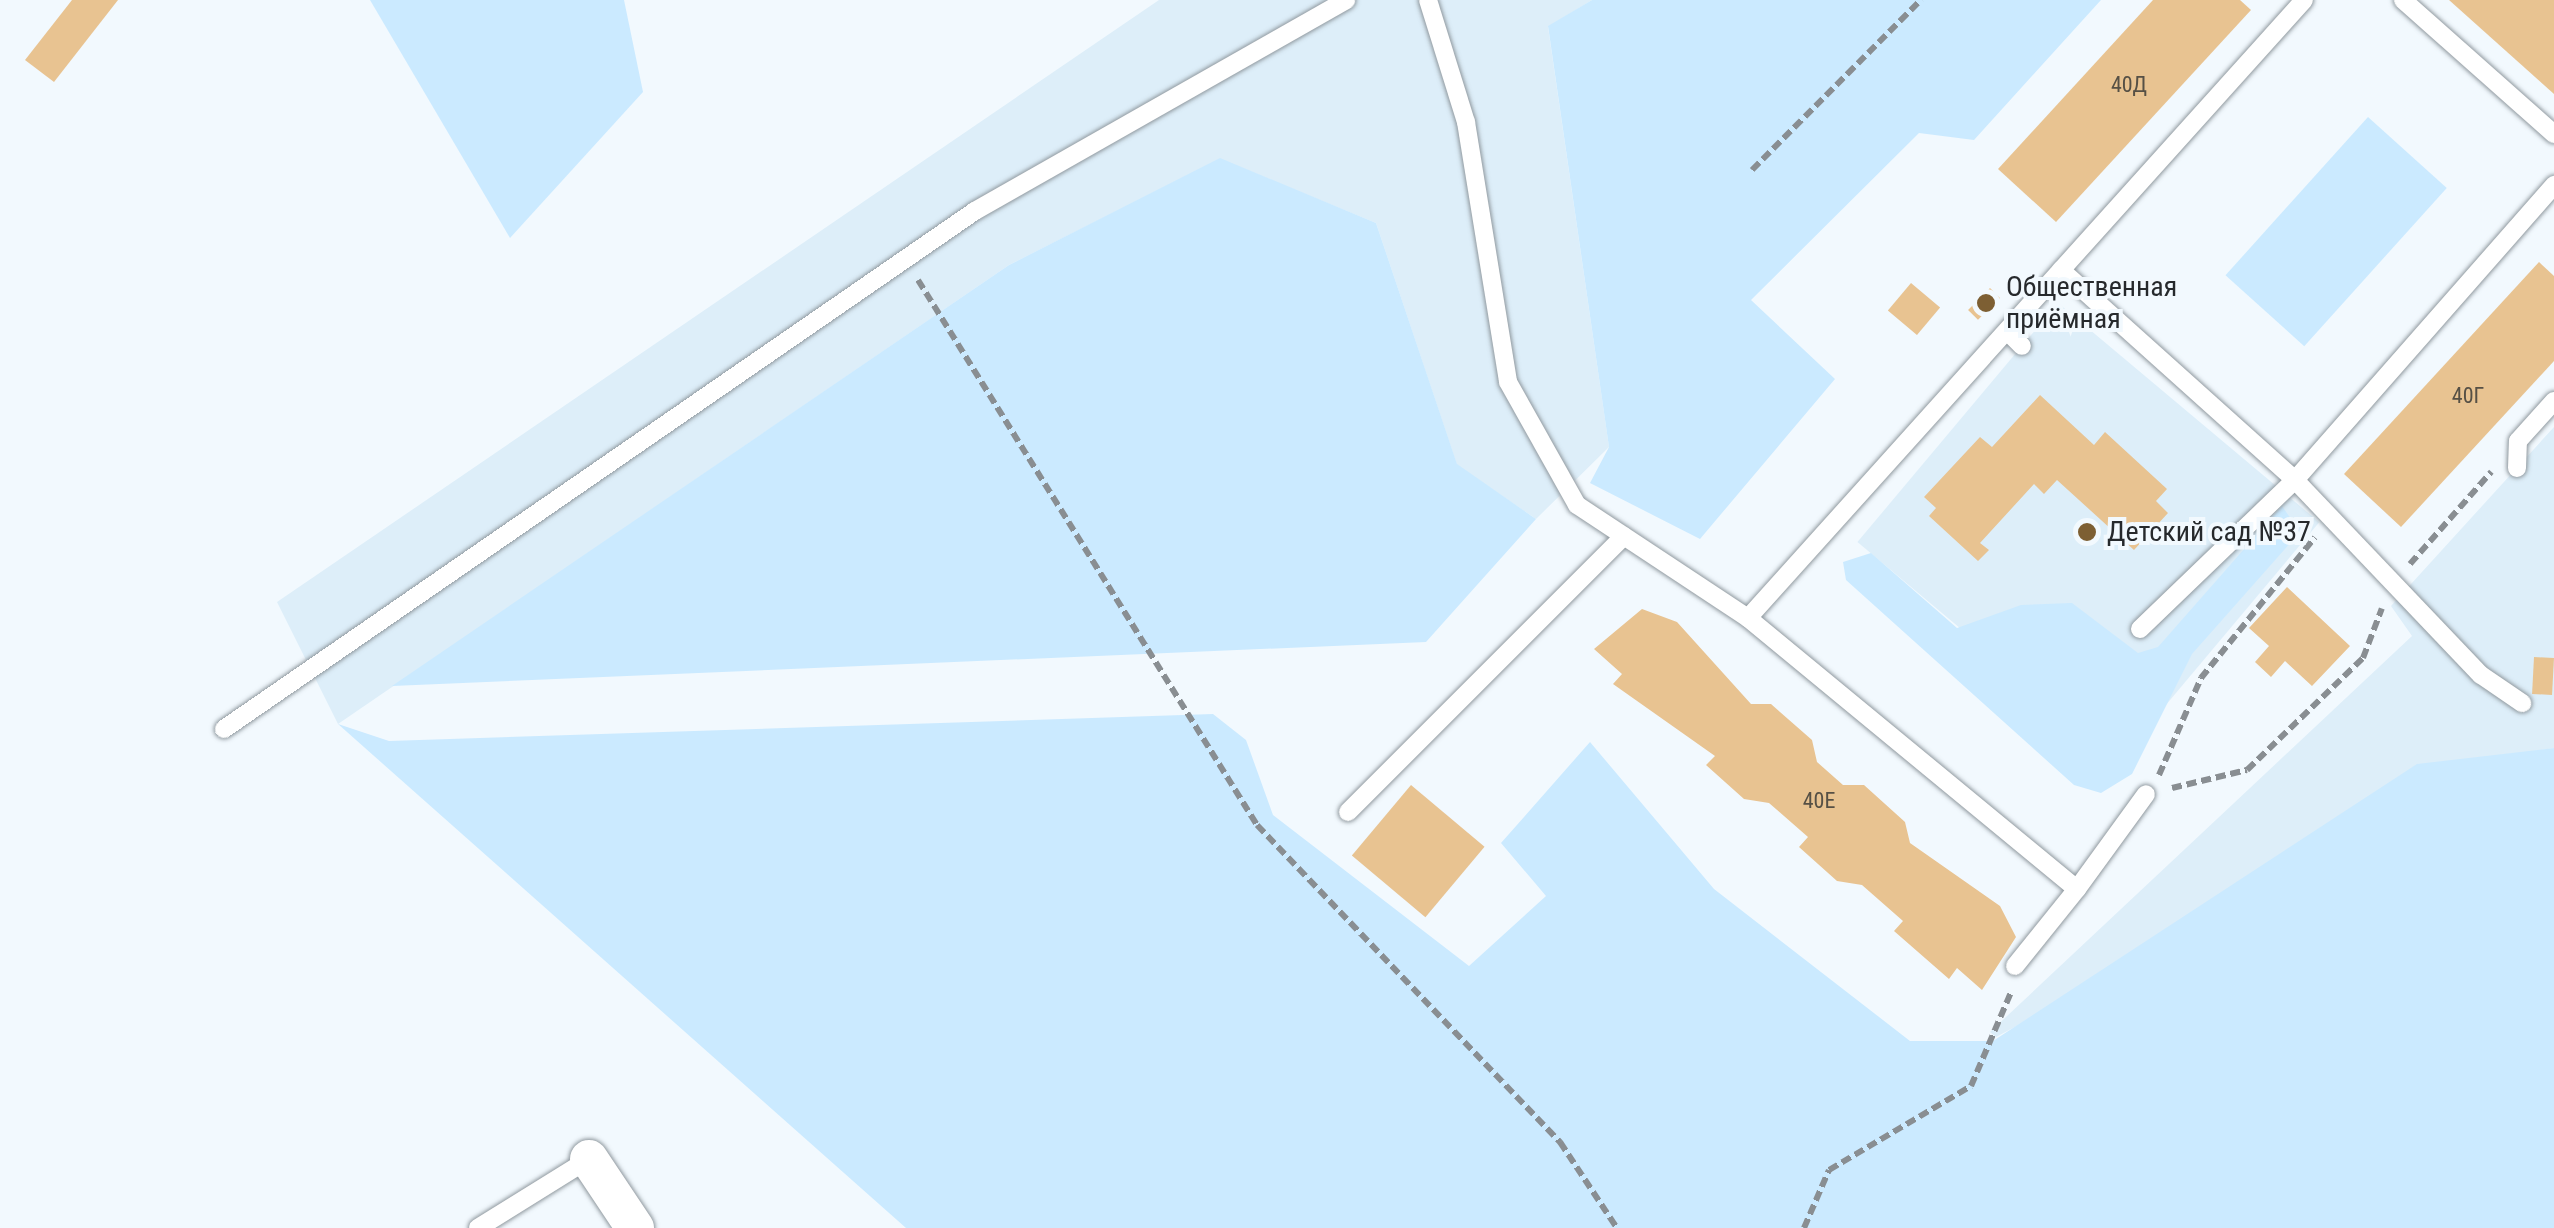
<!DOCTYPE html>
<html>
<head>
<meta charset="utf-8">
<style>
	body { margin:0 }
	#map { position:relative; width:2554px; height:1228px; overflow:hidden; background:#f2f9fe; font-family:"Roboto Condensed",sans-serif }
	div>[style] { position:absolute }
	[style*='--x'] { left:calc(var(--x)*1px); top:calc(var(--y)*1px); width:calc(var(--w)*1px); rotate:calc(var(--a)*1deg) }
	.built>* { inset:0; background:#ddeef9; transform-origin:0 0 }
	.green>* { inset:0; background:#cbeaff; transform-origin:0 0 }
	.building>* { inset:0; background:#e8c391; transform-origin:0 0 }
	.path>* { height:6px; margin-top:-3px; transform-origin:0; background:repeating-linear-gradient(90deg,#898e92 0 10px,transparent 0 15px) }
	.roads { filter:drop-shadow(0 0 2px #90999f) drop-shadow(0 0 2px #90999f) }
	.service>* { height:18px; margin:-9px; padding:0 9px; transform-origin:9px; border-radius:9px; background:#fff }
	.minor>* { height:38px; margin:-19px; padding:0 19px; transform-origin:19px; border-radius:19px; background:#fff }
	.dots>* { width:28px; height:28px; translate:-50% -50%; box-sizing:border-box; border:5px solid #f2f9fe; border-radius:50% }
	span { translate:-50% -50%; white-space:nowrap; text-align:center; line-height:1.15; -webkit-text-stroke:8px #f2f9fe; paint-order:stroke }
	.number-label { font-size:22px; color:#565045 }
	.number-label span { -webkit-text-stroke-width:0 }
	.poi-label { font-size:28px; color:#26292c }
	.left { translate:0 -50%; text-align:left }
</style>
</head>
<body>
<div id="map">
	<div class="built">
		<i style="clip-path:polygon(1159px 0,1592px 0,1548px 27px,1609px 447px,1536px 519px,1457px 465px,1376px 223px,1220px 159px,1009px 265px,338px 724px,277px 602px)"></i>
		<i style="left:2058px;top:303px;width:341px;height:312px;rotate:40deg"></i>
		<i style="clip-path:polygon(2554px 427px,2554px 748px,2530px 752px,1996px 1037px,1990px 1032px,2412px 636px,2391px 606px)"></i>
	</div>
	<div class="green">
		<i style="clip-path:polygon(370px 0,624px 0,643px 92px,510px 238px)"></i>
		<i style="clip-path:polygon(1592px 0,2101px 0,1974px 140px,1919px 133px,1751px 300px,1835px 379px,1700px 539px,1590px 483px,1609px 447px,1548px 26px)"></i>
		<i style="left:2368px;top:117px;width:106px;height:213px;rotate:42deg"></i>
		<i style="clip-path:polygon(1220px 158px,1376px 223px,1457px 464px,1536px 519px,1426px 642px,392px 686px,1009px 265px)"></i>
		<i style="clip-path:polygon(2282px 506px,2297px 528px,2292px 541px,2192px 654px,2132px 774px,2101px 793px,2074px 785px,1846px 580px,1843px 562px,1871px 553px,1957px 628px,2021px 605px,2072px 603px,2138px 653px,2158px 647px)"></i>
		<i style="clip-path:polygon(1213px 714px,1246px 740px,1273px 815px,1469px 966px,1546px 896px,1501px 843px,1590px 742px,1714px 889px,1910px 1041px,1993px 1041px,2417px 764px,2554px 748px,2554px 1228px,906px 1228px,338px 724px,389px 741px)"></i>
	</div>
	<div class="building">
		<i style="clip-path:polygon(72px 0,118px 0,54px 82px,25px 60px)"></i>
		<i style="clip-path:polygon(2153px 0,2240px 0,2251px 10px,2056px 222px,1998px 169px)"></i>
		<i style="clip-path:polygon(2449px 0,2554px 0,2554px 94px)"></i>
		<i style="clip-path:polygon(2539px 262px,2554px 276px,2554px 361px,2401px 527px,2344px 474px)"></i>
		<i style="left:1911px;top:283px;width:38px;height:36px;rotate:40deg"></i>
		<i style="left:1990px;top:288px;width:14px;height:31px;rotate:45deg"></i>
		<i style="clip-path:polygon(2040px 395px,2094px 445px,2105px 432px,2167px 489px,2156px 501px,2168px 513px,2134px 550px,2057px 480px,2044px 494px,2034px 484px,1980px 543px,1989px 550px,1978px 561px,1929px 516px,1936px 508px,1924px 497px,1980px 437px,1992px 447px)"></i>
		<i style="clip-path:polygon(2287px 587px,2350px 646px,2312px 686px,2285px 661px,2271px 677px,2255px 662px,2269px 646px,2249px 628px)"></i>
		<i style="clip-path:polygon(1642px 609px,1677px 622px,1751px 704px,1771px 704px,1812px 740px,1817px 762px,1843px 785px,1864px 785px,1905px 822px,1910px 843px,2000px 906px,2016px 937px,1982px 990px,1957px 968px,1949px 979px,1894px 931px,1903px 921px,1862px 885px,1837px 881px,1799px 847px,1808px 837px,1769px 803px,1744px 799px,1706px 765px,1715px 756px,1613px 684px,1622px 674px,1594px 649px)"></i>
		<i style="left:2534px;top:657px;width:20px;height:37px;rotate:3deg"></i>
		<i style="left:1411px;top:785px;width:96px;height:92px;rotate:40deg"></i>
	</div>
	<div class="path">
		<i style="--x:1752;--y:170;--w:240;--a:-45.2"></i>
		<i style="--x:918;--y:280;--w:642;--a:58.12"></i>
		<i style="--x:1257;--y:825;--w:439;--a:46.3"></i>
		<i style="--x:1560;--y:1142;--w:103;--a:56.5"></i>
		<i style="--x:2410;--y:564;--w:123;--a:-48.6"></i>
		<i style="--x:2159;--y:775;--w:106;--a:-66.6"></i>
		<i style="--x:2201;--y:678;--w:181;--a:-51"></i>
		<i style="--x:2172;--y:788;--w:77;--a:-13.5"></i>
		<i style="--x:2247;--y:770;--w:161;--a:-44"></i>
		<i style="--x:2363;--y:658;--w:53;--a:-69.2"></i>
		<i style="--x:1804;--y:1228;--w:63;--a:-66.7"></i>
		<i style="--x:1829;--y:1170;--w:165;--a:-30.6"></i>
		<i style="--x:1971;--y:1086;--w:104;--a:-66.9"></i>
	</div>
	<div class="roads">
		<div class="service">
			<i style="--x:1428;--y:0;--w:128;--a:72.7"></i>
			<i style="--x:1466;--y:122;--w:263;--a:80.8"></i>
			<i style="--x:1508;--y:382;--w:141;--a:60.7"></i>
			<i style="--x:1577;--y:505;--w:205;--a:33.5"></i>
			<i style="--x:1748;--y:618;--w:426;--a:39.5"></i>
			<i style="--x:2077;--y:889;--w:117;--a:-54"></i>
			<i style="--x:2403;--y:0;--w:202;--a:41.6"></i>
			<i style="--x:2061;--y:270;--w:314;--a:41.9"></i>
			<i style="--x:2295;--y:480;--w:269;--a:46.4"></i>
			<i style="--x:2481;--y:675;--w:50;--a:34.3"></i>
			<i style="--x:2007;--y:331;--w:21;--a:45"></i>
			<i style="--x:2517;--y:468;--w:27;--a:-88"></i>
			<i style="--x:2518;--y:441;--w:54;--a:-48"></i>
			<i style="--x:1748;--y:618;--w:831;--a:-48.02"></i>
			<i style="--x:2140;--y:629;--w:215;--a:-43.9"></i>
			<i style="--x:2295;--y:480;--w:393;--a:-48.7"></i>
			<i style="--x:224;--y:729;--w:912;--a:-34.6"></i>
			<i style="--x:975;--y:211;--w:427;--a:-29.6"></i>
			<i style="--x:1348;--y:812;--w:390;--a:-45"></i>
			<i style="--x:2015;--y:966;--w:99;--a:-51.2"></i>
			<i style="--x:478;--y:1228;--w:131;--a:-31.9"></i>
		</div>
		<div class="minor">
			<i style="--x:589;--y:1159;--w:83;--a:56.3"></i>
		</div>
	</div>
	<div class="dots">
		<i style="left:1986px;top:303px;background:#7d5f33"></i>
		<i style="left:2087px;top:532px;background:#7d5f33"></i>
	</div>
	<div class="number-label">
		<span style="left:2129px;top:85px">40Д</span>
		<span style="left:2468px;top:396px">40Г</span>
		<span style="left:1819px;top:801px">40Е</span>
	</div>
	<div class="poi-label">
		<span class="left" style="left:2006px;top:303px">Общественная<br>приёмная</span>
		<span class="left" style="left:2107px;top:532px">Детский сад №37</span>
	</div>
</div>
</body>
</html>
